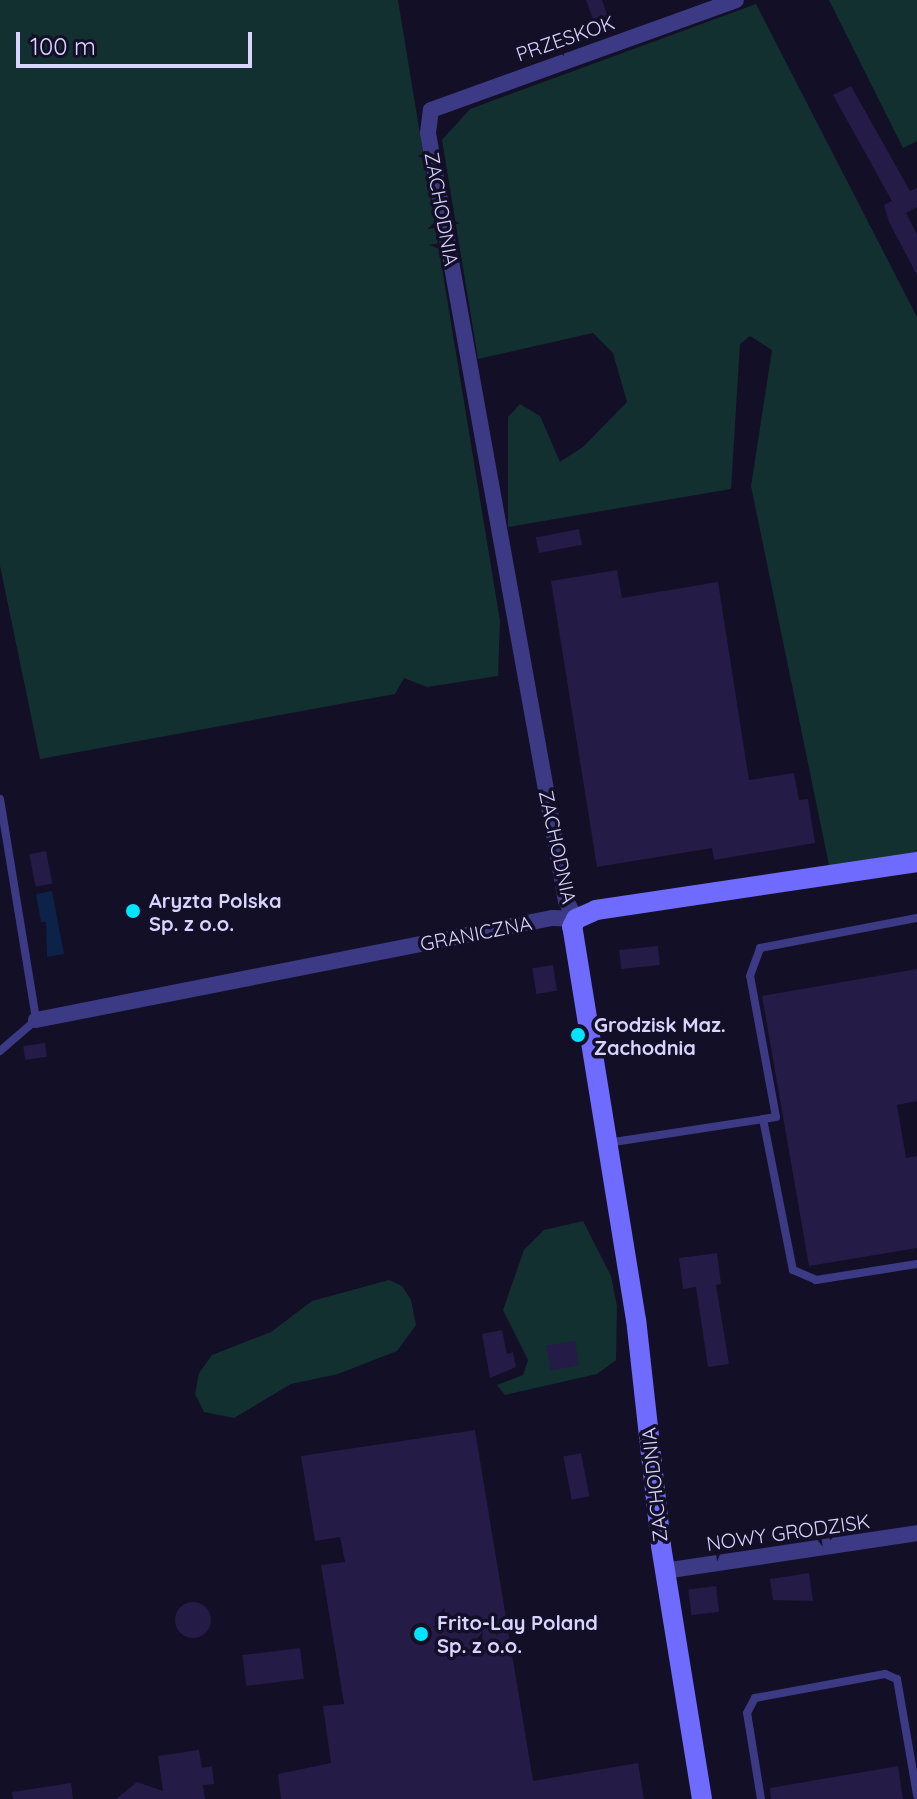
<!DOCTYPE html>
<html>
<head>
<meta charset="utf-8">
<style>
	body { margin:0 }
	#map { position:relative; width:917px; height:1799px; overflow:hidden; background:#130f26; font-family:Quicksand,sans-serif }
	div>[style] { position:absolute }
	[style*='--x'] { left:calc(var(--x)*1px); top:calc(var(--y)*1px); width:calc(var(--w)*1px); rotate:calc(var(--a)*1deg) }
	.green>* { inset:0; background:#12302f }
	.water>* { inset:0; background:#0c2248 }
	.building>* { inset:0; background:#241b47; transform-origin:0 0 }
	.round { border-radius:50% }
	.lane>* { height:8px; margin:-4px; padding:0 4px; transform-origin:4px; border-radius:4px; background:#3d3a85 }
	.street>* { height:16px; margin:-8px; padding:0 8px; transform-origin:8px; border-radius:8px; background:#3d3a85 }
	.secondary>* { height:20px; margin:-10px; padding:0 10px; transform-origin:10px; border-radius:10px; background:#6f6bff }
	.dots>* { width:22px; height:22px; translate:-50% -50%; box-sizing:border-box; border:4px solid #130f26; border-radius:50% }
	span { translate:-50% -50%; white-space:nowrap; text-align:center; line-height:1.15; -webkit-text-stroke:7px #130f26; paint-order:stroke }
	.street-label { font-size:20px; color:#d9d4ff }
	.poi-label { font-size:20px; color:#d9d4ff; font-weight:700 }
	.left { translate:0 -50%; text-align:left }
	.scale { position:absolute; left:16px; top:32px; width:236px; height:36px; box-sizing:border-box; border:4px solid #d9d4ff; border-top:0; padding-left:10px; font-size:24px; line-height:28px; white-space:nowrap; color:#d9d4ff; -webkit-text-stroke:6px #130f26; paint-order:stroke }
</style>
</head>
<body>
<div id="map">
	<div class="green">
		<i style="clip-path:polygon(0 0,398px 0,500px 621px,498px 676px,427px 687px,404px 678px,395px 694px,40px 759px,0 566px)"></i>
		<i style="clip-path:polygon(829px 0,917px 0,917px 141px,903px 148px)"></i>
		<i style="clip-path:polygon(756px 4px,917px 317px,917px 855px,830px 870px,751px 486px,772px 350px,750px 336px,740px 344px,731px 489px,508px 527px,508px 417px,520px 404px,540px 416px,560px 462px,583px 447px,627px 402px,613px 353px,593px 333px,478px 359px,442px 140px,470px 109px)"></i>
		<i style="clip-path:polygon(583px 1221px,611px 1276px,617px 1306px,616px 1360px,597px 1374px,505px 1395px,497px 1385px,523px 1375px,528px 1360px,503px 1310px,524px 1250px,544px 1230px)"></i>
		<i style="clip-path:polygon(389px 1280px,402px 1286px,411px 1300px,416px 1325px,397px 1351px,338px 1374px,291px 1384px,234px 1418px,204px 1412px,195px 1394px,199px 1373px,212px 1355px,271px 1332px,312px 1301px)"></i>
	</div>
	<div class="water">
		<i style="clip-path:polygon(52px 891px,64px 954px,47px 957px,46px 922px,41px 922px,36px 894px)"></i>
	</div>
	<div class="building">
		<i style="clip-path:polygon(586px 0,602px 0,608px 17px,594px 22px)"></i>
		<i style="clip-path:polygon(851px 86px,910px 191px,917px 188px,917px 207px,906px 213px,917px 234px,917px 275px,889px 222px,884px 205px,892px 201px,833px 95px)"></i>
		<i style="left:579px;top:529px;width:16px;height:44px;rotate:79deg"></i>
		<i style="clip-path:polygon(617px 570px,622px 598px,718px 582px,749px 780px,794px 773px,799px 800px,808px 799px,815px 843px,714px 860px,712px 848px,597px 867px,551px 581px)"></i>
		<i style="left:46px;top:851px;width:33px;height:17px;rotate:79deg"></i>
		<i style="left:658px;top:946px;width:19px;height:39px;rotate:84deg"></i>
		<i style="left:553px;top:965px;width:26px;height:21px;rotate:81deg"></i>
		<i style="clip-path:polygon(917px 969px,917px 1101px,897px 1105px,906px 1158px,917px 1156px,917px 1248px,809px 1266px,762px 996px)"></i>
		<i style="left:45px;top:1043px;width:14px;height:22px;rotate:82deg"></i>
		<i style="clip-path:polygon(717px 1253px,721px 1284px,716px 1285px,729px 1364px,708px 1367px,696px 1287px,683px 1289px,679px 1258px)"></i>
		<i style="clip-path:polygon(502px 1330px,507px 1354px,513px 1352px,516px 1367px,490px 1378px,482px 1334px)"></i>
		<i style="left:575px;top:1341px;width:25px;height:29px;rotate:81deg"></i>
		<i style="clip-path:polygon(475px 1430px,533px 1781px,638px 1763px,644px 1799px,281px 1799px,278px 1774px,331px 1763px,323px 1706px,344px 1704px,321px 1565px,345px 1562px,340px 1537px,315px 1541px,301px 1456px)"></i>
		<i style="left:581px;top:1453px;width:44px;height:18px;rotate:79deg"></i>
		<i style="clip-path:polygon(809px 1573px,813px 1601px,773px 1600px,770px 1579px)"></i>
		<i style="left:716px;top:1586px;width:26px;height:28px;rotate:83deg"></i>
		<i class="round" style="left:175px;top:1602px;width:36px;height:36px"></i>
		<i style="left:300px;top:1648px;width:31px;height:58px;rotate:83deg"></i>
		<i style="clip-path:polygon(199px 1750px,202px 1768px,212px 1766px,214px 1784px,203px 1785px,205px 1799px,116px 1799px,137px 1782px,163px 1791px,158px 1756px)"></i>
		<i style="clip-path:polygon(898px 1766px,903px 1799px,771px 1799px,770px 1788px)"></i>
		<i style="clip-path:polygon(71px 1783px,73px 1799px,13px 1799px,12px 1792px)"></i>
	</div>
	<div class="lane">
		<i style="--x:0;--y:799;--w:224;--a:80.7"></i>
		<i style="--x:36;--y:1020;--w:48;--a:139.3"></i>
		<i style="--x:763;--y:1119;--w:13;--a:-9"></i>
		<i style="--x:776;--y:1117;--w:143;--a:-100.4"></i>
		<i style="--x:750;--y:976;--w:30;--a:-70"></i>
		<i style="--x:760;--y:948;--w:160;--a:-10.8"></i>
		<i style="--x:607;--y:1143;--w:158;--a:-8.7"></i>
		<i style="--x:763;--y:1119;--w:154;--a:78.8"></i>
		<i style="--x:793;--y:1270;--w:25;--a:23"></i>
		<i style="--x:816;--y:1280;--w:102;--a:-9"></i>
		<i style="--x:761;--y:1799;--w:87;--a:-99.2"></i>
		<i style="--x:747;--y:1713;--w:17;--a:-62"></i>
		<i style="--x:755;--y:1698;--w:132;--a:-10.5"></i>
		<i style="--x:885;--y:1674;--w:13;--a:23"></i>
		<i style="--x:897;--y:1679;--w:118;--a:80.2"></i>
	</div>
	<div class="street">
		<i style="--x:576;--y:919;--w:21;--a:-119"></i>
		<i style="--x:566;--y:901;--w:780;--a:-100.19"></i>
		<i style="--x:428;--y:133;--w:23;--a:-83"></i>
		<i style="--x:431;--y:110;--w:324;--a:-19.8"></i>
		<i style="--x:36;--y:1020;--w:526;--a:-11.18"></i>
		<i style="--x:552;--y:918;--w:24;--a:2"></i>
		<i style="--x:664;--y:1571;--w:256;--a:-8.5"></i>
	</div>
	<div class="secondary">
		<i style="--x:702;--y:1799;--w:257;--a:-99.2"></i>
		<i style="--x:661;--y:1545;--w:226;--a:-96.3"></i>
		<i style="--x:636;--y:1320;--w:398;--a:-99.2"></i>
		<i style="--x:572;--y:927;--w:9;--a:-63"></i>
		<i style="--x:576;--y:919;--w:22;--a:-24"></i>
		<i style="--x:596;--y:910;--w:325;--a:-8.5"></i>
	</div>
	<div class="dots">
		<i style="left:133px;top:911px;background:#00e5ff"></i>
		<i style="left:578px;top:1035px;background:#00e5ff"></i>
		<i style="left:421px;top:1634px;background:#00e5ff"></i>
	</div>
	<div class="street-label">
		<span style="left:565px;top:38px;rotate:-19deg">PRZESKOK</span>
		<span style="left:442px;top:209px;rotate:80deg">ZACHODNIA</span>
		<span style="left:558px;top:847px;rotate:78deg">ZACHODNIA</span>
		<span style="left:476px;top:933px;rotate:-11deg">GRANICZNA</span>
		<span style="left:654px;top:1485px;rotate:-96deg">ZACHODNIA</span>
		<span style="left:788px;top:1532px;rotate:-8deg">NOWY GRODZISK</span>
	</div>
	<div class="poi-label">
		<span class="left" style="left:149px;top:912px">Aryzta Polska<br>Sp. z o.o.</span>
		<span class="left" style="left:594px;top:1036px">Grodzisk Maz.<br>Zachodnia</span>
		<span class="left" style="left:437px;top:1634px">Frito-Lay Poland<br>Sp. z o.o.</span>
	</div>
	<div class="scale">100 m</div>
</div>
</body>
</html>
